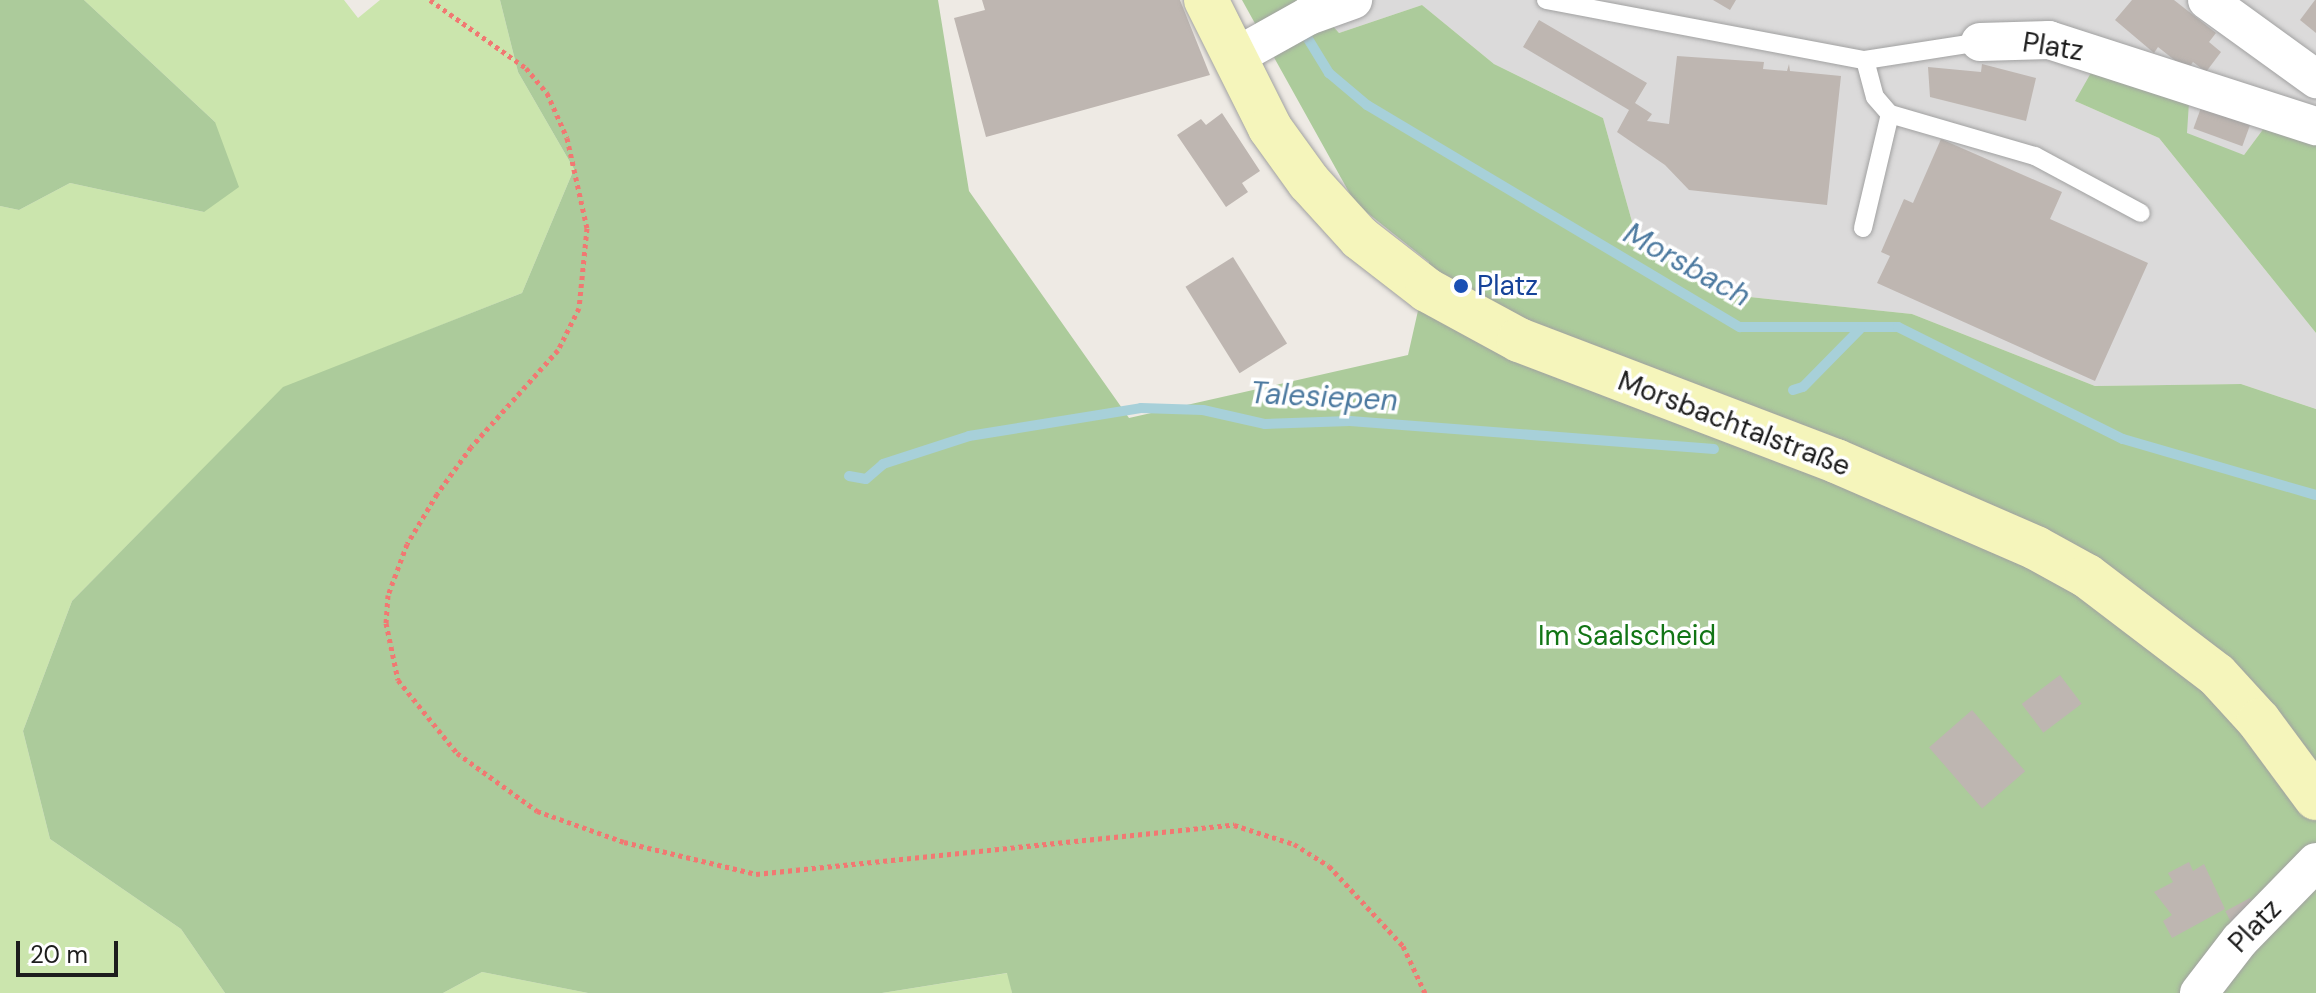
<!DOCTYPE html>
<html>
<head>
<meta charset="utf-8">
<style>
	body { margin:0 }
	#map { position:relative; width:2316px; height:993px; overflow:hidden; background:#eeeae4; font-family:"DM Sans",sans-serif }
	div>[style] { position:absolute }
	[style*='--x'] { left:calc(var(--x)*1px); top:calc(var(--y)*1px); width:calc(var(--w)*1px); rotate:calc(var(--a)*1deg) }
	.residential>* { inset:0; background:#dbdada }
	.grass>* { inset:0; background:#cbe5ad }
	.forest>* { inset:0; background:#accb9b }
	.stream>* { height:10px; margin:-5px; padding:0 5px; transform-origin:5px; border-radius:5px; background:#a7d0d9 }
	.building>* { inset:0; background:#beb6b1; transform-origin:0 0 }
	.path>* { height:5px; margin-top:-2.5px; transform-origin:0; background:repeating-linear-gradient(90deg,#f17872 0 4px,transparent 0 8px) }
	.roads { filter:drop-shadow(0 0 2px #a1a1a1) drop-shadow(0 0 2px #a1a1a1) }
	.service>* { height:18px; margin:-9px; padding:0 9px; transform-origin:9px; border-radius:9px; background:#fff }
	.minor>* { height:38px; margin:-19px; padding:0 19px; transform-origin:19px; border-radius:19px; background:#fff }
	.secondary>* { height:44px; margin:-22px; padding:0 22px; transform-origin:22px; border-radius:22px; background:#f5f5bb }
	.dots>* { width:22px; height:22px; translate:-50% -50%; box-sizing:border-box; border:4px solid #fff; border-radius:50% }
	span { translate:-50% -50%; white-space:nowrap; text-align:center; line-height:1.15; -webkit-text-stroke:7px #fff; paint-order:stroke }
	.street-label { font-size:28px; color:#1d1d1d }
	.transit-label { font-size:28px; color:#164399 }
	.left { translate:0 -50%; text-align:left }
	.park-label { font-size:28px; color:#127515 }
	.water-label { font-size:30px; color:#4d7aa0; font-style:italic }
	.scale { position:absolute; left:16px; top:941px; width:102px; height:36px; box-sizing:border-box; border:4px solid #1d1d1d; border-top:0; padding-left:10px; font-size:24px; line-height:28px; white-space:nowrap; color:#1d1d1d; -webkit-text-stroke:6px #fff; paint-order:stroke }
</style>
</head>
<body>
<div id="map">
	<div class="residential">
		<i style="clip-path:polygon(1310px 0,2316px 0,2316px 139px,2267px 124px,2244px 155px,2075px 101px,2159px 138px,2316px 333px,2316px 409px,2241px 384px,2095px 386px,1912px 314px,1731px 295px,1638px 243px,1603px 118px,1494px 64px,1422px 5px,1339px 33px)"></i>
	</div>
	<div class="grass">
		<i style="clip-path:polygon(84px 0,344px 0,358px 18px,380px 0,500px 0,518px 72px,574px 169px,522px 293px,283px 388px,72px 601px,23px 731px,50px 839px,181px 929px,225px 993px,0 993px,0 206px,19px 210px,70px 183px,204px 212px,215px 122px)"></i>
		<i style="clip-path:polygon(482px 972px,588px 993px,443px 993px)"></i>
		<i style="clip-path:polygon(1008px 973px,1012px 993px,882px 993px)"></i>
	</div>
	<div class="forest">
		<i style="clip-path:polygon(0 0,84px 0,215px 122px,239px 187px,204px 212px,70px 183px,19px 210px,0 206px)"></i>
		<i style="clip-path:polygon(500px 0,938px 0,969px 191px,1129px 418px,1408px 355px,1429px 262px,1355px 203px,1242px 0,1310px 0,1339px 33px,1422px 5px,1494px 64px,1603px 118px,1638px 243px,1731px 295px,1912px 314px,2095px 386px,2241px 384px,2316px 409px,2316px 993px,1012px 993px,1007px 973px,882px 993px,588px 993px,482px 972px,443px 993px,225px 993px,181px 929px,50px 839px,23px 731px,72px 601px,283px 387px,522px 293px,574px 169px,518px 72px)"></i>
		<i style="clip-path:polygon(2096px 64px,2189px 102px,2187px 133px,2244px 155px,2267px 124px,2316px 139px,2316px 333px,2159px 138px,2075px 101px)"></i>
	</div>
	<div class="stream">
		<i style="--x:1302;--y:29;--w:52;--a:58.5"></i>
		<i style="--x:1329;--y:73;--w:50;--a:40.1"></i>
		<i style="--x:1367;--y:105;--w:434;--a:30.8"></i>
		<i style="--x:1740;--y:327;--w:158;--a:0"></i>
		<i style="--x:1898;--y:327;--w:251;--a:26.5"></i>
		<i style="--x:2123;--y:439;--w:201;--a:16.2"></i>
		<i style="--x:1793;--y:390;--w:10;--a:-17"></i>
		<i style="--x:1803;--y:387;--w:81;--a:-45.5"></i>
		<i style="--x:849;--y:476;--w:17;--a:10"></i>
		<i style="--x:866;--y:479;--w:23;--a:-41"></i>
		<i style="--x:883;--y:464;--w:90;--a:-18"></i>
		<i style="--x:969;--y:436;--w:174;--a:-9.2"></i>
		<i style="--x:1141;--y:408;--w:62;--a:1.8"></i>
		<i style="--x:1203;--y:410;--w:64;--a:12.7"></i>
		<i style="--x:1265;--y:424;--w:85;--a:-2"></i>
		<i style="--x:1350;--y:421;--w:365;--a:4.4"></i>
	</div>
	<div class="building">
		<i style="clip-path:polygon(982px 0,1180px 0,1210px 75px,986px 137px,954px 18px,985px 10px)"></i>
		<i style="clip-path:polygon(1713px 0,1736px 0,1730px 10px)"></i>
		<i style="clip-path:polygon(2132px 0,2174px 0,2216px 33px,2209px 42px,2221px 52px,2206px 72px,2193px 62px,2187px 70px,2158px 47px,2154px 53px,2115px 20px)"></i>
		<i style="clip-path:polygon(2315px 0,2316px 0,2316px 33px,2300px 20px)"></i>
		<i style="clip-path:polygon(1539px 20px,1647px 83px,1635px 103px,1652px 114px,1647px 121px,1669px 124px,1677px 56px,1764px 62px,1763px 69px,1787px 71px,1789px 64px,1790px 71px,1841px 76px,1827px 205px,1689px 190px,1665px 165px,1617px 132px,1629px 110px,1523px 47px)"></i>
		<i style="clip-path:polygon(1982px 64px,2036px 78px,2026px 121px,1930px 97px,1928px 67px,1981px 72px)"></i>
		<i style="left:2202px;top:105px;width:52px;height:25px;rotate:20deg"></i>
		<i style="clip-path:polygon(1222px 113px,1260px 171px,1242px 183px,1248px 192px,1226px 207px,1177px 135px,1201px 119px,1206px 125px)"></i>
		<i style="clip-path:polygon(1941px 139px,2062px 192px,2050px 219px,2148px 263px,2095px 381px,1877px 283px,1890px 256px,1881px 252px,1904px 199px,1913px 203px)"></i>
		<i style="left:1233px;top:257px;width:102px;height:56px;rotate:58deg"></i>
		<i style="left:2060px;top:675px;width:36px;height:48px;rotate:53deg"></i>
		<i style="left:1972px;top:710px;width:81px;height:57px;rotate:49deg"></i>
		<i style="clip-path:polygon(2189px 862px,2193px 871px,2204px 864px,2225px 909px,2172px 938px,2163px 921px,2172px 915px,2154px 892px,2173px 882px,2168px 873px)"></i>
		<i style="left:2250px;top:898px;width:15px;height:28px;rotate:62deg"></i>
	</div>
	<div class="path">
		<i style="--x:430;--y:0;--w:118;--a:35.3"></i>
		<i style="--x:526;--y:68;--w:33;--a:50"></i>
		<i style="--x:547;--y:93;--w:49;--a:66"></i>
		<i style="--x:567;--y:138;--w:92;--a:77.5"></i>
		<i style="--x:587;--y:228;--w:80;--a:95.7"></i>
		<i style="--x:579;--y:308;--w:47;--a:116.6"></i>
		<i style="--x:558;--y:350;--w:130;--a:131.9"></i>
		<i style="--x:471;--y:447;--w:58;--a:125.9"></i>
		<i style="--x:437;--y:494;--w:58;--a:121"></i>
		<i style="--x:407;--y:544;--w:54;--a:110.4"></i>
		<i style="--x:388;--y:595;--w:28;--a:94"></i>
		<i style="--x:386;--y:623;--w:58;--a:78.1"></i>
		<i style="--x:398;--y:680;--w:94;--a:51.1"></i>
		<i style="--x:457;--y:753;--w:99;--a:35.9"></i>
		<i style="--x:537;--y:811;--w:92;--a:19.6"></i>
		<i style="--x:624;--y:842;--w:136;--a:13.6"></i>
		<i style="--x:756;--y:874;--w:481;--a:-5.9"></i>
		<i style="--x:1234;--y:825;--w:63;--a:17.6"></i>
		<i style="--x:1294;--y:844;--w:41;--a:32.2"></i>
		<i style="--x:1329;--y:866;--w:109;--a:47.2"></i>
		<i style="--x:1403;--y:946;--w:52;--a:64.9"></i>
	</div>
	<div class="roads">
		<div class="service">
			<i style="--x:1546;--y:0;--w:325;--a:10.7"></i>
			<i style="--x:1865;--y:60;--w:116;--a:-8.9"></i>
			<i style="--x:1865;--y:60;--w:38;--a:75"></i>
			<i style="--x:1875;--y:97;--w:23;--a:49"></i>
			<i style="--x:1890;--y:114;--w:151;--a:16.2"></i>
			<i style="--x:2035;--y:156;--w:120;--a:28.3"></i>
			<i style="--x:1863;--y:228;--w:117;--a:-76.7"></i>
		</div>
		<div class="minor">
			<i style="--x:2207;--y:0;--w:135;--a:35.9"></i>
			<i style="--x:1980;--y:42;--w:69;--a:-1.7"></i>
			<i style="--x:2049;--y:40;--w:281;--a:17.9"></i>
			<i style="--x:1233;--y:58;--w:86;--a:-29.2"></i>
			<i style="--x:1308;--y:16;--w:48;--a:-19.6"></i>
			<i style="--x:2199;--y:993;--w:67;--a:-52.3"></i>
			<i style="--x:2240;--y:940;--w:109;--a:-45.7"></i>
		</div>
		<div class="secondary">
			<i style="--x:1206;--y:0;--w:143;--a:63.4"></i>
			<i style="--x:1270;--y:128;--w:67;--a:54.2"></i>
			<i style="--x:1309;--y:182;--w:76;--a:47.7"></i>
			<i style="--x:1360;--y:238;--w:85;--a:37.8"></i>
			<i style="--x:1427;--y:290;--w:105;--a:28.5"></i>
			<i style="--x:1519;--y:340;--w:339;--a:20.9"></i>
			<i style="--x:1836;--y:461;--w:218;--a:23.5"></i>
			<i style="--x:2036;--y:548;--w:58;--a:28.8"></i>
			<i style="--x:2087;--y:576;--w:163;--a:37.3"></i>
			<i style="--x:2217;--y:675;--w:62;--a:47.6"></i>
			<i style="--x:2259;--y:721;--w:96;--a:53.5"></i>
		</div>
	</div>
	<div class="dots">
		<i style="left:1461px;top:286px;background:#1a4fb4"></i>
	</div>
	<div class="street-label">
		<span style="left:2053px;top:47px;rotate:9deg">Platz</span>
		<span style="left:1734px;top:424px;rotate:21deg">Morsbachtalstraße</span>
		<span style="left:2255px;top:926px;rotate:-46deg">Platz</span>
	</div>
	<div class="transit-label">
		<span class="left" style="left:1477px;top:286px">Platz</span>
	</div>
	<div class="park-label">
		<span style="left:1627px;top:636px">Im Saalscheid</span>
	</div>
	<div class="water-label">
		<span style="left:1687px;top:265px;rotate:29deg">Morsbach</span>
		<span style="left:1324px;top:397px;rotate:3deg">Talesiepen</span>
	</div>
	<div class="scale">20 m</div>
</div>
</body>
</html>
